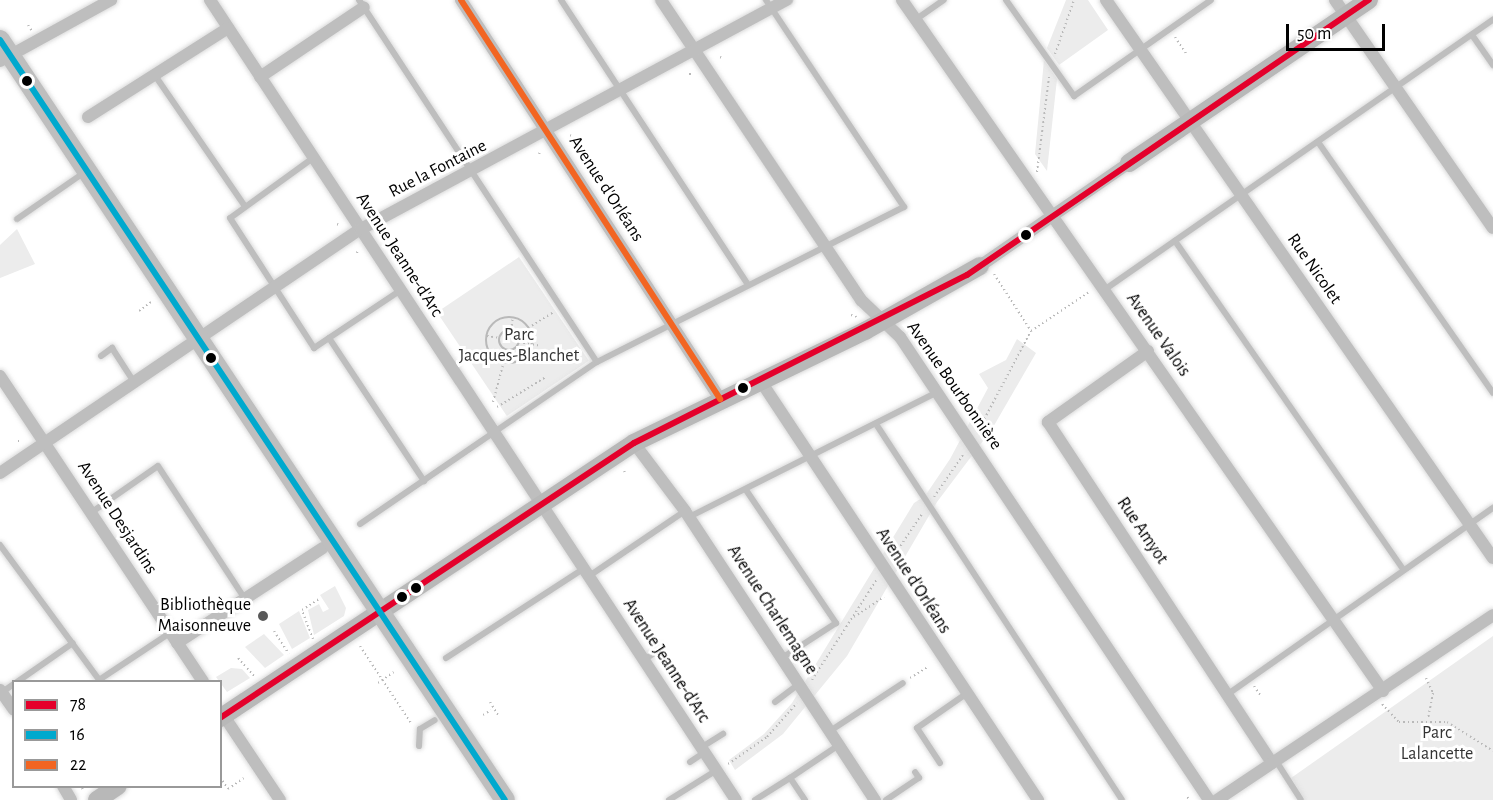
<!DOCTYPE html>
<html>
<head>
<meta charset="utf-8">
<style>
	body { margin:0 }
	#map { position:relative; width:1493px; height:800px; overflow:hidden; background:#fff; font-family:"Alegreya Sans",sans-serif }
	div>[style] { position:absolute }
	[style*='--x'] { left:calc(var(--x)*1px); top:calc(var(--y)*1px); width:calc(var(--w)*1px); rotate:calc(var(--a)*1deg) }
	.green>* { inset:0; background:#ececec; transform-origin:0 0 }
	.path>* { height:2px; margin-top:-1px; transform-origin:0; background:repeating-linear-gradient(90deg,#b9b9b9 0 1.5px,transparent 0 4.5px) }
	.path>.ring { margin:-1px; padding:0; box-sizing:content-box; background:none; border:2px solid #b9b9b9; border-radius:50% }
	.roads { filter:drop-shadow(0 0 2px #dbdbdb) drop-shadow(0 0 2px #dbdbdb) }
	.lane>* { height:6px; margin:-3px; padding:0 3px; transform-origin:3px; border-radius:3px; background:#bebebe }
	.street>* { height:12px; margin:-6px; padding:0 6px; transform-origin:6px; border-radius:6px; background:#bebebe }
	.secondary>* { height:18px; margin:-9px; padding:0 9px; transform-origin:9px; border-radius:9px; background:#b8b8b8 }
	.primary>* { height:20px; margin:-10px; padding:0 10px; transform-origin:10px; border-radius:10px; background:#bebebe }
	.bus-1>* { height:6px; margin:-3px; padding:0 3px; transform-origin:3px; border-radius:3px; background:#e4002b }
	.bus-2>* { height:6px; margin:-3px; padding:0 3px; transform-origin:3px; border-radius:3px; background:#00a9ce }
	.bus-3>* { height:6px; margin:-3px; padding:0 3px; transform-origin:3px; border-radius:3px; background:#f26522 }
	.dots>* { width:16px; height:16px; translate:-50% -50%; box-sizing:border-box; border:3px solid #fff; border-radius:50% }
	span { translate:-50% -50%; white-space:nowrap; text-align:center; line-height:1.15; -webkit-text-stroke:6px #fff; paint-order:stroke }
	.street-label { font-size:18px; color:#000 }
	.park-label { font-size:18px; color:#333 }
	.poi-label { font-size:18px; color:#000 }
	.right { translate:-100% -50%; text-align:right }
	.legend { position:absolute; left:12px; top:680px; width:210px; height:108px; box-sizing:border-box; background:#fff; border:2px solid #999; margin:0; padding:8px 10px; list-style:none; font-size:18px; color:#000 }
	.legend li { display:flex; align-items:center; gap:12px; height:30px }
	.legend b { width:30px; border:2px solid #999 }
	.scale { position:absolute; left:1286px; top:24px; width:99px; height:27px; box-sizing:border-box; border:3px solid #000; border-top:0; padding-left:8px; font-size:18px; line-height:21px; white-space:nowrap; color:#000; -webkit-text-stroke:4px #fff; paint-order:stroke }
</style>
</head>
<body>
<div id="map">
	<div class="green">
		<i style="clip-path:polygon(1066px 0,1088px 0,1108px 30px,1059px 65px,1047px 48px)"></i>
		<i style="clip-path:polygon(1044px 60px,1057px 79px,1047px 171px,1035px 154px)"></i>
		<i style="clip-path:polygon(17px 229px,35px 264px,0 278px,0 245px)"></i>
		<i style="left:519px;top:257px;width:125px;height:99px;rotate:56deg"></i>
		<i style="clip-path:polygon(1017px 339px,1036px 353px,992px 429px,937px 502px,847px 656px,783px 734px,735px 770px,729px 760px,764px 734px,792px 703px,914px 503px,925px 496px,950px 459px,988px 388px,979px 374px,1006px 360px)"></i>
		<i style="clip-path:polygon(335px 586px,346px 608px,344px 616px,314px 635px,308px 610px,319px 604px,323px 612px,329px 609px,320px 595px)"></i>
		<i style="clip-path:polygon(299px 611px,310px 638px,292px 649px,279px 624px)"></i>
		<i style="clip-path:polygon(264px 634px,284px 655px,265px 668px,245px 647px)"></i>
		<i style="clip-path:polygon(1493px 636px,1493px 800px,1305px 800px,1291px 778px)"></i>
		<i style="clip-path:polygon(231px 668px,242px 669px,250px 678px,227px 692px,216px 677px)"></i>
	</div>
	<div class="path">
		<i style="--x:28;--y:25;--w:7;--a:56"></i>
		<i style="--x:1175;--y:37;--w:22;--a:56"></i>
		<i style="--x:1055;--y:54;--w:57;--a:-70.6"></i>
		<i style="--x:720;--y:57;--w:2;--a:27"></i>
		<i style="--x:690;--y:75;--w:3;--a:-90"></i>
		<i style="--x:570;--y:135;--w:4;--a:34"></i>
		<i style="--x:539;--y:154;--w:4;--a:-63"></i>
		<i style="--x:1037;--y:172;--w:96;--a:-82.8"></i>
		<i style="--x:364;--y:206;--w:3;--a:90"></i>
		<i style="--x:337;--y:224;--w:4;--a:27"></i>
		<i style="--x:357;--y:253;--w:3;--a:-72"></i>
		<i style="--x:994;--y:274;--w:68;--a:57"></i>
		<i style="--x:139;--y:311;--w:15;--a:-37"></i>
		<i style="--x:851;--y:315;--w:6;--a:18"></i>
		<i class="ring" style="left:486px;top:317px;width:44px;height:44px"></i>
		<i style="--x:528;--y:328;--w:31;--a:-32"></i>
		<i class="ring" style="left:499px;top:330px;width:18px;height:18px"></i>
		<i style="--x:511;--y:330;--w:12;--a:-81"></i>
		<i style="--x:487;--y:336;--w:12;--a:9"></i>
		<i style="--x:519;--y:342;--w:22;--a:10"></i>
		<i style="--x:493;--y:402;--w:54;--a:-74.9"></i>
		<i style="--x:497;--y:407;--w:57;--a:-31.5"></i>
		<i style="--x:978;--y:431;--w:113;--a:-62.1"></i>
		<i style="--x:1031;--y:331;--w:70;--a:-33.9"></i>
		<i style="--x:18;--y:441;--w:3;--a:0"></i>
		<i style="--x:624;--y:471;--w:4;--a:56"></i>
		<i style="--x:934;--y:497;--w:51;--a:-55.4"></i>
		<i style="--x:893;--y:557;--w:52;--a:-56"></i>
		<i style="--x:854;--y:617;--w:36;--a:-34"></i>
		<i style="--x:274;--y:631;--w:27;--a:57"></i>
		<i style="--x:313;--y:639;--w:31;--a:-111"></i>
		<i style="--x:302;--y:610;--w:20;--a:-33"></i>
		<i style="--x:360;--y:646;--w:92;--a:56.5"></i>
		<i style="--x:238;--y:658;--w:24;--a:48"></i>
		<i style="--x:910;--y:678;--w:22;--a:-32"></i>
		<i style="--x:1426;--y:678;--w:17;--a:65"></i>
		<i style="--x:1433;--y:693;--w:25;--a:101"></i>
		<i style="--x:812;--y:680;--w:120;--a:-57.2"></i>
		<i style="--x:378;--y:683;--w:19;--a:-35"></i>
		<i style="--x:1254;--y:686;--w:12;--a:55"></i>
		<i style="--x:490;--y:702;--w:15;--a:58"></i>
		<i style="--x:1382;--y:704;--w:25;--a:47"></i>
		<i style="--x:1399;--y:722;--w:48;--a:0"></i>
		<i style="--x:1447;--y:722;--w:54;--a:32.2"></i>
		<i style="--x:483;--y:715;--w:9;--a:-32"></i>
		<i style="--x:220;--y:743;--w:1;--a:45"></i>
		<i style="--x:728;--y:764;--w:47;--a:-34.7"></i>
		<i style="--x:767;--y:737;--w:45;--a:-48.6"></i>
		<i style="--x:220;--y:777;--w:14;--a:56"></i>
		<i style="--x:228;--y:789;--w:19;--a:-35"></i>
		<i style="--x:82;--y:788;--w:2;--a:63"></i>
		<i style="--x:1187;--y:797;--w:4;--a:45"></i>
	</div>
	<div class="roads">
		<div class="lane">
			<i style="--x:359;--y:0;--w:433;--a:56.7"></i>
			<i style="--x:561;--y:0;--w:341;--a:56.7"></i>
			<i style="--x:1006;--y:0;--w:118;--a:54.7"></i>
			<i style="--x:1074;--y:96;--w:167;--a:-35"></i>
			<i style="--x:915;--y:20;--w:35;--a:-35"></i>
			<i style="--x:1472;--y:35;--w:37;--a:55"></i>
			<i style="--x:154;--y:74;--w:159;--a:55.5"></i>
			<i style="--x:1318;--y:142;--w:306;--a:55.1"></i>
			<i style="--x:313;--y:158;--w:102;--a:144.1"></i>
			<i style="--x:230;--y:218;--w:155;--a:57.1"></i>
			<i style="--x:314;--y:348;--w:105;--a:-33.7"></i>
			<i style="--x:17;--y:219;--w:75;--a:-34.7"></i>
			<i style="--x:1175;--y:241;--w:399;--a:55.2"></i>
			<i style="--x:1104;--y:290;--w:474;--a:-34.8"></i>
			<i style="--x:329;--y:338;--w:172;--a:56.4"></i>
			<i style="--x:101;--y:356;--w:14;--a:-36"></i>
			<i style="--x:112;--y:348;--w:40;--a:57.1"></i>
			<i style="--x:876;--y:424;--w:449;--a:56.8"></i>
			<i style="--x:746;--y:490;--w:161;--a:55.9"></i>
			<i style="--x:836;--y:623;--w:64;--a:147.1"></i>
			<i style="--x:92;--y:512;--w:80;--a:-34.9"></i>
			<i style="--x:158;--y:466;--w:159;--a:56.8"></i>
			<i style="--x:689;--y:517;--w:278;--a:-26.7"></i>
			<i style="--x:360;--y:524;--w:287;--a:-34.4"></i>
			<i style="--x:597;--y:362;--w:344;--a:-26.8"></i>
			<i style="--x:904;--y:207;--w:249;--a:-123.7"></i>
			<i style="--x:0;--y:545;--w:167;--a:53.7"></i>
			<i style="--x:99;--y:680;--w:85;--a:-33.5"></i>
			<i style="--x:589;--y:576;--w:116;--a:-34.1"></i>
			<i style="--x:446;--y:658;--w:163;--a:-33"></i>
			<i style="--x:644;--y:660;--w:21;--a:-35"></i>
			<i style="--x:17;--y:682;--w:68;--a:-34.9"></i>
			<i style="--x:1;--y:693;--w:16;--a:-35"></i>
			<i style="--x:1228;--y:694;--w:324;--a:-35.1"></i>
			<i style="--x:775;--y:702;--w:30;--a:-37"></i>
			<i style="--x:830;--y:731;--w:87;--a:-33.3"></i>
			<i style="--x:419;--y:746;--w:17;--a:-87"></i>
			<i style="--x:420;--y:729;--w:17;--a:-31"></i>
			<i style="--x:702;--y:747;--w:25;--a:-32"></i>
			<i style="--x:1276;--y:761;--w:46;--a:57.3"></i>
			<i style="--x:690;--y:762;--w:18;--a:-34"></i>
			<i style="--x:940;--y:763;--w:42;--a:-123.3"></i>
			<i style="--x:917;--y:728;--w:60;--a:-34.8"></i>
			<i style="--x:669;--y:800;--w:57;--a:-32"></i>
			<i style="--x:755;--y:800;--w:41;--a:-32.2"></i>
			<i style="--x:805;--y:800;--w:27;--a:-124"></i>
			<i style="--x:790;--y:778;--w:59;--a:-34"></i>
			<i style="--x:886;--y:800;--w:40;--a:-34"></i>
			<i style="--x:919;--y:778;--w:7;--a:-124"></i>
		</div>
		<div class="street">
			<i style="--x:210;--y:0;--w:957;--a:56.68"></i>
			<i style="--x:461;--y:0;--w:476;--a:57"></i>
			<i style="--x:661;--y:0;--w:361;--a:56.3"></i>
			<i style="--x:861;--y:300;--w:54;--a:43.5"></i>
			<i style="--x:900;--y:337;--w:557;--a:56.28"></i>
			<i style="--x:902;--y:0;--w:842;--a:55.16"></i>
			<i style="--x:1106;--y:0;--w:679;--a:55.26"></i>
			<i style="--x:1335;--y:0;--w:277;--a:55.3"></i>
			<i style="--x:0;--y:61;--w:127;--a:-28.8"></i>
			<i style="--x:260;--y:77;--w:125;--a:-33.9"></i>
			<i style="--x:88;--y:117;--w:166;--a:-32.4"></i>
			<i style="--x:980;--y:266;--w:181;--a:-34.7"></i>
			<i style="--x:1148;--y:351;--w:123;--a:144.6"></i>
			<i style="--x:1048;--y:422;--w:408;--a:56.7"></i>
			<i style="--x:0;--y:376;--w:367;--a:56.4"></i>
			<i style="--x:760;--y:380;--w:504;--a:56.5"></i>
			<i style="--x:634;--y:443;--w:85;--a:53.1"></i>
			<i style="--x:685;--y:511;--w:346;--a:56.7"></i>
			<i style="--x:0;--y:473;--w:436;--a:-34.1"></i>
			<i style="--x:361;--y:229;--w:484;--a:-28.3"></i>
			<i style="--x:177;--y:643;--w:174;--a:-33.1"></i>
			<i style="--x:0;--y:690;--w:24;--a:55"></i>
			<i style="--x:224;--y:716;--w:101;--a:56.3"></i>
			<i style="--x:63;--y:786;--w:16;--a:60"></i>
			<i style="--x:1217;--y:800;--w:332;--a:-33.8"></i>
		</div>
		<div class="secondary">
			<i style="--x:1129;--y:163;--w:290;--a:-34.2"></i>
			<i style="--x:220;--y:718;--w:497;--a:-33.6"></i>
			<i style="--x:634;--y:443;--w:257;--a:-25.9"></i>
			<i style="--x:865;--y:331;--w:132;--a:-29.5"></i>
			<i style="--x:97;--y:800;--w:25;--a:-34"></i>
		</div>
		<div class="primary">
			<i style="--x:0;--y:40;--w:912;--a:56.4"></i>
		</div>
	</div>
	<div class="bus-1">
		<i style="--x:220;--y:718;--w:497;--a:-33.6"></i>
		<i style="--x:634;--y:443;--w:373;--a:-26.8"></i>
		<i style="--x:967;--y:275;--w:487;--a:-34.4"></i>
	</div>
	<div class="bus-2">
		<i style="--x:0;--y:40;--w:912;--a:56.4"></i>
	</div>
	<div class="bus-3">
		<i style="--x:461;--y:0;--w:476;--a:57"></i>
	</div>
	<div class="dots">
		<i style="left:27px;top:81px;background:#000"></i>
		<i style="left:1026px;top:235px;background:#000"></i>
		<i style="left:211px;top:358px;background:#000"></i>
		<i style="left:743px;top:388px;background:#000"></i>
		<i style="left:416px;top:588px;background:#000"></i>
		<i style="left:402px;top:597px;background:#000"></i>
		<i style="left:263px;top:616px;background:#595959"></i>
	</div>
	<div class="street-label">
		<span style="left:438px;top:169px;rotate:-27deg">Rue la Fontaine</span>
		<span style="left:606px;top:189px;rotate:57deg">Avenue d'Orléans</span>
		<span style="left:399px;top:255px;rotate:57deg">Avenue Jeanne-d'Arc</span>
		<span style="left:1314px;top:269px;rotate:55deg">Rue Nicolet</span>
		<span style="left:1158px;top:335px;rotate:55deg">Avenue Valois</span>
		<span style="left:954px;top:386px;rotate:55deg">Avenue Bourbonnière</span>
		<span style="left:117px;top:518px;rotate:57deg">Avenue Desjardins</span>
		<span style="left:1142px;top:531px;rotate:56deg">Rue Amyot</span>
		<span style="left:913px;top:581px;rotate:57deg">Avenue d'Orléans</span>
		<span style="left:772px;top:610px;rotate:57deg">Avenue Charlemagne</span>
		<span style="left:666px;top:661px;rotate:57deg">Avenue Jeanne-d'Arc</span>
	</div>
	<div class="park-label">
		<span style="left:519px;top:346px">Parc<br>Jacques-Blanchet</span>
		<span style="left:1437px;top:744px">Parc<br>Lalancette</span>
	</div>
	<div class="poi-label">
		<span class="right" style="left:251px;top:616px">Bibliothèque<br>Maisonneuve</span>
	</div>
	<ul class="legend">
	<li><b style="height:8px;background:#e4002b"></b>78</li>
	<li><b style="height:8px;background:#00a9ce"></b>16</li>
	<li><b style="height:8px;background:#f26522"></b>22</li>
	</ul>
	<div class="scale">50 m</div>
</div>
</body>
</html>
